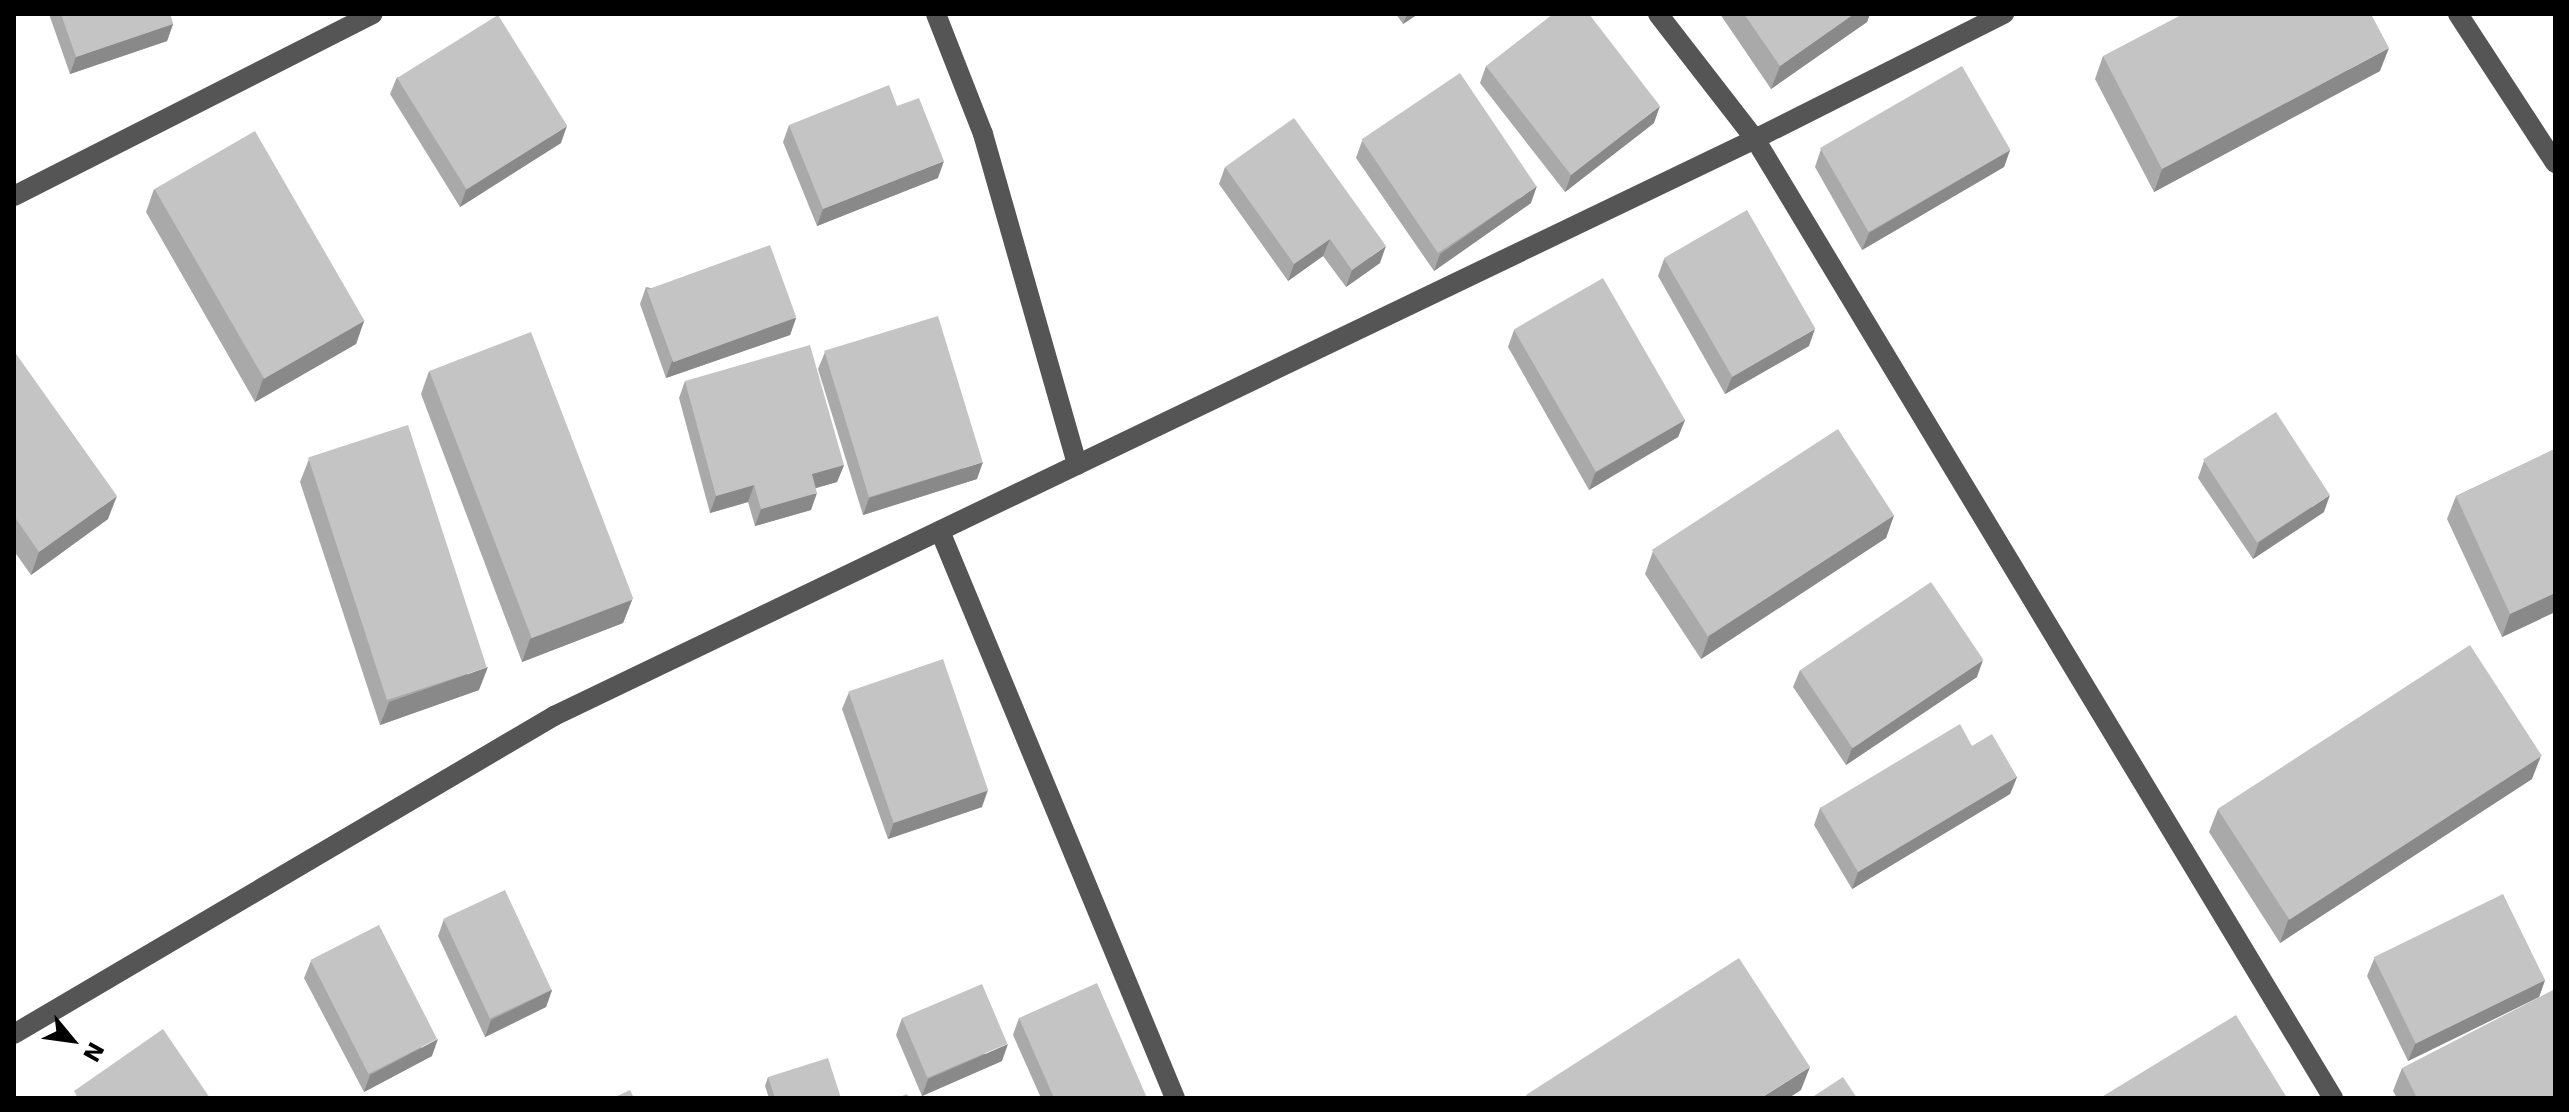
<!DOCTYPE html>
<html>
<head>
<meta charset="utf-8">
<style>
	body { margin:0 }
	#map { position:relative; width:2569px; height:1112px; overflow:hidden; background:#fff; font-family:"DejaVu Sans",sans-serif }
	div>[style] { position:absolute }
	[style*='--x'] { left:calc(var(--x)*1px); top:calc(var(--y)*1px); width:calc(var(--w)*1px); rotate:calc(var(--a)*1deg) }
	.minor>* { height:20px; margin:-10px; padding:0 10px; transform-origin:10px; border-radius:10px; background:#555 }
	.wall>* { inset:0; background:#a9a9a9 }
	.shaded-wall>* { inset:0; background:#898989 }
	.building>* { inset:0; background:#c4c4c4; transform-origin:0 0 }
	span { translate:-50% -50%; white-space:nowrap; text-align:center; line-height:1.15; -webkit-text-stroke:6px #fff; paint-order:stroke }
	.frame { position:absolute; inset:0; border:16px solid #000; pointer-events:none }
	.north { position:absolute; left:32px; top:1000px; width:80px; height:80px; -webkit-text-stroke:6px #fff; paint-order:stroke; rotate:119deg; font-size:22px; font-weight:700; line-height:32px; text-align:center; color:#000 }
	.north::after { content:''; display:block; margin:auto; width:28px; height:36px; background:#000; clip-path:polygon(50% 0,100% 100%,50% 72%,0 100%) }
</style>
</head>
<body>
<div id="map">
	<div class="minor">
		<i style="--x:936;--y:14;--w:129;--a:68.6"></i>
		<i style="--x:983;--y:134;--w:344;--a:74.1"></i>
		<i style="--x:1658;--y:14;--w:158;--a:52.2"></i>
		<i style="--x:1755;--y:139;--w:1120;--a:58.92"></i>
		<i style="--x:2458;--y:14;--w:178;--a:56.9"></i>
		<i style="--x:14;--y:196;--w:402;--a:-26.9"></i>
		<i style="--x:940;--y:531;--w:614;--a:67.49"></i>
		<i style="--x:14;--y:1034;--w:627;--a:-30.49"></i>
		<i style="--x:554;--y:716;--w:1332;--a:-25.66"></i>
		<i style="--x:1755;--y:139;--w:279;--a:-26.7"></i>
	</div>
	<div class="wall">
		<i style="clip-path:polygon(49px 14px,170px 14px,173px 24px,167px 41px,70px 74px)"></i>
		<i style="clip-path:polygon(1396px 14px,1418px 14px,1403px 24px)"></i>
		<i style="clip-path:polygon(1720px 14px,1870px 14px,1867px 22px,1771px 89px)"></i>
		<i style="clip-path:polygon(2103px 56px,2380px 71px,2154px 192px,2095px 79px)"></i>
		<i style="clip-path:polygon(1486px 66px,1654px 123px,1565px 192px,1480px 83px)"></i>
		<i style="clip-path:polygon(397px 77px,561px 143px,460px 207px,390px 94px)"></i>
		<i style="clip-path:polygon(789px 125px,938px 178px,817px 226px,783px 142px)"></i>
		<i style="clip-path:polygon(1362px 141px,1531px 203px,1434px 271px,1356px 158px)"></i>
		<i style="clip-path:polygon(1821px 149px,2010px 150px,2004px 167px,1862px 250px,1815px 167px)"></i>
		<i style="clip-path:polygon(1225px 167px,1380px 263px,1346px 287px,1323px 256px,1288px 281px,1219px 184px)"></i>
		<i style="clip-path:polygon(154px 189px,364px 321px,356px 344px,255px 402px,146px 212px)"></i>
		<i style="clip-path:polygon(1664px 259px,1809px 346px,1725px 394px,1658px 276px)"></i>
		<i style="clip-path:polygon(646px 287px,796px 318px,790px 335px,666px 378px,640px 304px)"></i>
		<i style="clip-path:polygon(1514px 330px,1685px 420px,1678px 437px,1589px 490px,1508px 347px)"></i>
		<i style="clip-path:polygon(14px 351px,108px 519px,31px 575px,14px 551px)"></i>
		<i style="clip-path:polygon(825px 352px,977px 479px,863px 515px,818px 369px)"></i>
		<i style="clip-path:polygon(429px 371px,632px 600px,623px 623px,522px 662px,421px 394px)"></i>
		<i style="clip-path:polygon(685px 381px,844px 465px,837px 482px,815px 488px,811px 510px,755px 526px,748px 502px,710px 513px,679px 398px)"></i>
		<i style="clip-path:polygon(2555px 449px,2555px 612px,2502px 637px,2447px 519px,2456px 496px)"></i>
		<i style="clip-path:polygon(309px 459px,479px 690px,380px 725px,300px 482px)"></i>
		<i style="clip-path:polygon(2204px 461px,2324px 512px,2253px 559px,2198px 478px)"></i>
		<i style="clip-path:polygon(1894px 515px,1886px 538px,1701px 659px,1645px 574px,1653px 551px)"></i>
		<i style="clip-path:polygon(1800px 670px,1977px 677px,1846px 765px,1793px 687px)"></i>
		<i style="clip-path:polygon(849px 692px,982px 807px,888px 839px,842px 709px)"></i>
		<i style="clip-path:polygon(1972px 746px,2017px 777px,2010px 794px,1852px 889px,1814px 825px,1820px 808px)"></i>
		<i style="clip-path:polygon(2532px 779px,2280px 943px,2209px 832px,2218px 809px)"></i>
		<i style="clip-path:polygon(444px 919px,552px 990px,546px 1007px,485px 1037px,438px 936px)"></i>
		<i style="clip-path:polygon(2374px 959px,2545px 980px,2539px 997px,2408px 1061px,2367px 976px)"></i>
		<i style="clip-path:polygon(311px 961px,432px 1056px,364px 1092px,304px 978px)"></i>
		<i style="clip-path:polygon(902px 1018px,1002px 1061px,922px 1096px,896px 1035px)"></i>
		<i style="clip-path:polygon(1019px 1018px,1147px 1098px,1041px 1098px,1013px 1035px)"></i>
		<i style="clip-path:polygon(2402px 1068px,2555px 1098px,2397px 1098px,2393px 1091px)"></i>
		<i style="clip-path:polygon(768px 1077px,841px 1098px,769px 1098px,765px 1086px)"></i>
	</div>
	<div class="shaded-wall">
		<i style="clip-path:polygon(1408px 14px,1418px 14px,1403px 24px,1407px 15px)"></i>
		<i style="clip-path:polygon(1854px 14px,1870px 14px,1867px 22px,1771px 89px,1780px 66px)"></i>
		<i style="clip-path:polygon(173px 24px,167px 41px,70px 74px,76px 57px)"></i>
		<i style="clip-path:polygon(2389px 48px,2380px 71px,2154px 192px,2162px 169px)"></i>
		<i style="clip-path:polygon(1660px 106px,1654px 123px,1565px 192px,1571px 175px)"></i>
		<i style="clip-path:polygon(567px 126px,561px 143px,460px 207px,466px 190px)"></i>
		<i style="clip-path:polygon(2010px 150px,2004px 167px,1862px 250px,1869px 233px)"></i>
		<i style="clip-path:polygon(944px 161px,938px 178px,817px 226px,823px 209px)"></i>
		<i style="clip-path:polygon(1537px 186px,1531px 203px,1434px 271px,1440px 254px)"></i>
		<i style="clip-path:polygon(1330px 239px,1323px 256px,1288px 281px,1294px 264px)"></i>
		<i style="clip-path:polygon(1386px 246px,1380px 263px,1346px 287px,1352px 270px)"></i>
		<i style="clip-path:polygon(796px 318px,790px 335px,666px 378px,672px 361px)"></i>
		<i style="clip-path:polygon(364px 321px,356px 344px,255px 402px,263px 379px)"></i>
		<i style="clip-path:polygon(1815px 329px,1809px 346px,1725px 394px,1732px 377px)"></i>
		<i style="clip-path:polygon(1685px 420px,1678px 437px,1589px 490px,1595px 473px)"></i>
		<i style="clip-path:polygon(983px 462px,977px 479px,863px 515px,869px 498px)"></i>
		<i style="clip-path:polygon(844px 465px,837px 482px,806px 491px,812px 474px)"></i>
		<i style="clip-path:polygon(754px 485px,748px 502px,710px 513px,716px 496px)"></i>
		<i style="clip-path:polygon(817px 493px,811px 510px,755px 526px,761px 509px)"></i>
		<i style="clip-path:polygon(2330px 495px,2324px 512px,2253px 559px,2259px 542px)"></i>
		<i style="clip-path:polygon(117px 496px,108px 519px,31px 575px,39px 552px)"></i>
		<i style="clip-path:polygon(1894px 515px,1886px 538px,1701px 659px,1709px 636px)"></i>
		<i style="clip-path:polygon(2555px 593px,2555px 612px,2502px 637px,2510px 614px)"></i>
		<i style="clip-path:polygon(632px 600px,623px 623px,522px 662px,530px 639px)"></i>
		<i style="clip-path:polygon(1983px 660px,1977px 677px,1846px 765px,1852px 748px)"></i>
		<i style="clip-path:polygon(488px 667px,479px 690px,380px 725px,389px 702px)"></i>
		<i style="clip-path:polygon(2541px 756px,2532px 779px,2280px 943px,2288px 920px)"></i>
		<i style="clip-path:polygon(2017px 777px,2010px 794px,1852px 889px,1858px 872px)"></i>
		<i style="clip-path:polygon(988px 790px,982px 807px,888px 839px,894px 822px)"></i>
		<i style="clip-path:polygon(2545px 980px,2539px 997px,2408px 1061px,2415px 1044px)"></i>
		<i style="clip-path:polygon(552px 990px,546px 1007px,485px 1037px,491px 1020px)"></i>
		<i style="clip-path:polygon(438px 1039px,432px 1056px,364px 1092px,370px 1075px)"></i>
		<i style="clip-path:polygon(1008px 1044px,1002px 1061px,922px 1096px,928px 1079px)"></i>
		<i style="clip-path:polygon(1810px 1067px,1801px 1090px,1789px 1098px,1761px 1098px)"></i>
	</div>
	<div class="building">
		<i style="clip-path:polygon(61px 14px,170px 14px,173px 24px,76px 57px)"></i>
		<i style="clip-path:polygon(1553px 14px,1589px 14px,1660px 106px,1571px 175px,1486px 66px)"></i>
		<i style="clip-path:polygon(1744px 14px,1854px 14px,1780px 66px)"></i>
		<i style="clip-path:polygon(2183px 14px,2371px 14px,2389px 48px,2162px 169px,2103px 56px)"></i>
		<i style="left:498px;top:15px;width:131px;height:119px;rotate:58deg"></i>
		<i style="left:1962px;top:66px;width:97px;height:164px;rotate:60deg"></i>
		<i style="left:1460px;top:73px;width:137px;height:119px;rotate:56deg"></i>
		<i style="clip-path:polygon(889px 85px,897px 106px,919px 98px,944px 161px,823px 209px,789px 125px)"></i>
		<i style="clip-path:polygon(1294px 118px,1386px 246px,1352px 270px,1330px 239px,1294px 264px,1225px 167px)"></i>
		<i style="left:255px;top:131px;width:219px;height:116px;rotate:60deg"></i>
		<i style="left:1747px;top:210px;width:137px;height:96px;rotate:60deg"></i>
		<i style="left:770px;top:245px;width:77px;height:131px;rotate:70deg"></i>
		<i style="left:1603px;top:278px;width:164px;height:103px;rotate:60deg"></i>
		<i style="left:938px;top:316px;width:153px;height:119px;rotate:73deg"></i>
		<i style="left:531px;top:332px;width:286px;height:109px;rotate:69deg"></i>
		<i style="clip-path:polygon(810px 345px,844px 465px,812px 474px,817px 493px,761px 509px,754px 485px,716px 496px,685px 381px)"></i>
		<i style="clip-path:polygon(14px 351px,117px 496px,39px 552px,14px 516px)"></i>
		<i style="left:2276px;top:412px;width:99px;height:87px;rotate:57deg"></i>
		<i style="left:408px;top:425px;width:255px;height:105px;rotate:72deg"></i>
		<i style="left:1838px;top:429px;width:103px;height:222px;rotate:57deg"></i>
		<i style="clip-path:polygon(2555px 449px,2555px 593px,2510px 614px,2456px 496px)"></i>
		<i style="left:1931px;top:582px;width:94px;height:158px;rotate:56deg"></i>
		<i style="left:2470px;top:645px;width:132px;height:301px;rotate:57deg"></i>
		<i style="left:943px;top:659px;width:139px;height:100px;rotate:71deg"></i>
		<i style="clip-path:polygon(1960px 724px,1972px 746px,1992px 734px,2017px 777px,1858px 872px,1820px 808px)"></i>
		<i style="left:505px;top:890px;width:110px;height:68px;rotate:65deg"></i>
		<i style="left:2503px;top:894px;width:96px;height:144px;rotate:64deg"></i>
		<i style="left:379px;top:925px;width:128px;height:77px;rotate:63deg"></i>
		<i style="clip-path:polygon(1739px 958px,1810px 1067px,1761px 1098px,1528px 1098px,1526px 1095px)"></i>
		<i style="clip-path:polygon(1097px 983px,1147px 1098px,1054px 1098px,1019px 1018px)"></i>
		<i style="left:982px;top:984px;width:65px;height:87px;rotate:67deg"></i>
		<i style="clip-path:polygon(2555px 989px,2555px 1098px,2417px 1098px,2402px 1068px)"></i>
		<i style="clip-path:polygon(2236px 1015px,2287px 1098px,2100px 1098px)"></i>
		<i style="clip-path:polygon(163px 1029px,210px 1098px,78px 1098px,74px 1091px)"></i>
		<i style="clip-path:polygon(828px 1058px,841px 1098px,775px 1098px,768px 1077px)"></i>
		<i style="clip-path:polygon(1843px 1077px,1857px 1098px,1811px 1098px)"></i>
		<i style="clip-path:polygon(630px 1090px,634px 1098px,613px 1098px)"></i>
		<i style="clip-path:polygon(907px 1094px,909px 1098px,897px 1098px)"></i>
	</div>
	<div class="frame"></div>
	<div class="north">N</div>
</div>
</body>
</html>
